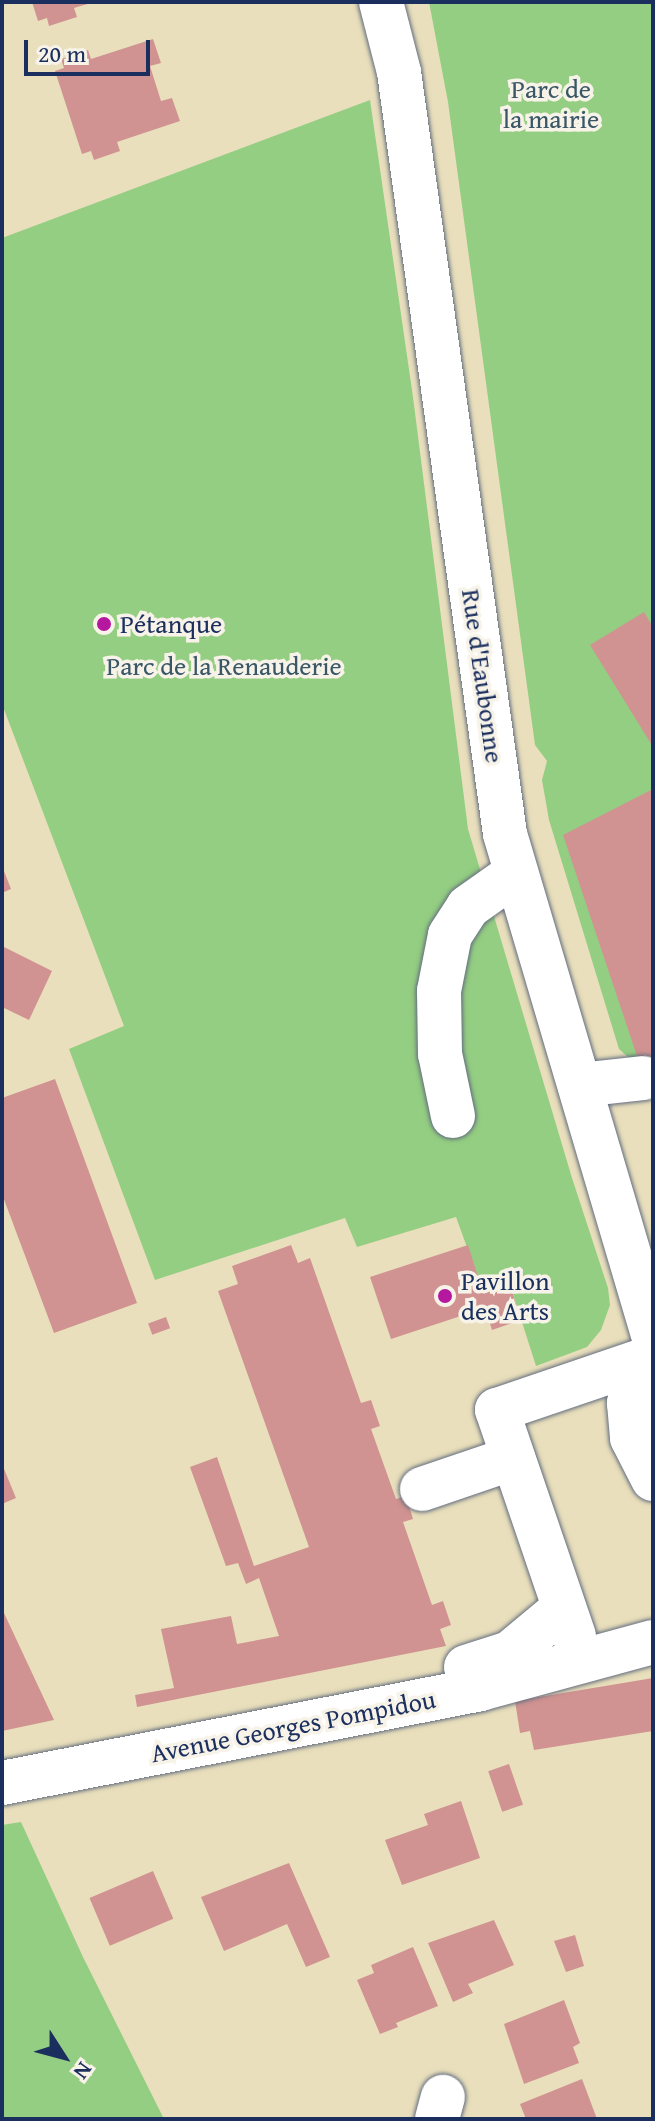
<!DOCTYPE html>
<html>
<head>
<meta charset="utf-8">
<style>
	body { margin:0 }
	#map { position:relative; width:655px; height:2121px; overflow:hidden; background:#e9dfbc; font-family:"Gentium Book Plus",serif }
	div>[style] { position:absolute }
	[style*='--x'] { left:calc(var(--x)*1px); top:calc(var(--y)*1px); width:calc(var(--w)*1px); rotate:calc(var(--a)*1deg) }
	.green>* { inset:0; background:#94ce82 }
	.building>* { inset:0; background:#d09391; transform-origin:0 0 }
	.roads { filter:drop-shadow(0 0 2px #636d7f) drop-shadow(0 0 2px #636d7f) }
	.minor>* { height:44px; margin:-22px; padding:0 22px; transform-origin:22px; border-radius:22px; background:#fff }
	.major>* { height:44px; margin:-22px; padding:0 22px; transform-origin:22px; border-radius:22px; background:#fff }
	.dots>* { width:22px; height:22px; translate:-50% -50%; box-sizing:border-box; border:4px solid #f7f3e8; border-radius:50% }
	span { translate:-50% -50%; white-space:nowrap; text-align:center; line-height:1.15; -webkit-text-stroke:7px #f7f3e8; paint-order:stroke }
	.park-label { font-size:26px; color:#395767 }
	.poi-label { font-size:26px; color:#1b2f5e }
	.left { translate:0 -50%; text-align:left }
	.street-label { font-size:26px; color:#1b2f5e }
	.frame { position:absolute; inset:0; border:4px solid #1b2f5e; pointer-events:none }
	.north { position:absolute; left:24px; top:2017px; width:80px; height:80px; -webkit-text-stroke:6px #f7f3e8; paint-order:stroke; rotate:126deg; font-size:22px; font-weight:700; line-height:32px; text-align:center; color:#1b2f5e }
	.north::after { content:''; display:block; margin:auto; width:28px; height:36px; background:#1b2f5e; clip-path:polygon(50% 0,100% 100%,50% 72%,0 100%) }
	.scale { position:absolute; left:24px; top:40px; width:126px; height:36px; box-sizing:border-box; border:4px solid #1b2f5e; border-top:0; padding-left:10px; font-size:24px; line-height:28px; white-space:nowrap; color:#1b2f5e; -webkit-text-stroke:6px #f7f3e8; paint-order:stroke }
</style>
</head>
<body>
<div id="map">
	<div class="green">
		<i style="clip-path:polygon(429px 2px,653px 2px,653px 1059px,638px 1066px,619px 1049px,549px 820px,542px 780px,547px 761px,535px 745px,448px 102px)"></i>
		<i style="clip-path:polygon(370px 100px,413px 397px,468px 829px,572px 1178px,608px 1288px,610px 1305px,601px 1330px,587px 1347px,536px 1366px,507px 1275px,480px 1283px,456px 1217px,357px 1247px,345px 1218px,155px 1280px,69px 1049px,124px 1026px,2px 704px,2px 238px)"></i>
		<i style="clip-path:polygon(21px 1822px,83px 1957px,164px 2119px,2px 2119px,2px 1825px)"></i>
	</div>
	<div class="building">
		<i style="clip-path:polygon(32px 2px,91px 2px,91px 3px,74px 8px,77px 17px,49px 26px,47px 18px,38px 21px)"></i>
		<i style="clip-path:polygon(153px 39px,161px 63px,150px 66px,161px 101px,172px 98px,180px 121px,117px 142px,120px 151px,94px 160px,91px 151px,82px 154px,55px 71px,64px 68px,61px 59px,88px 50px,91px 59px)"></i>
		<i style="clip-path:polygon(644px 612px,653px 627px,653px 747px,590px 645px)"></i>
		<i style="clip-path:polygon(653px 789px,653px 1101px,652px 1101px,563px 835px)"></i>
		<i style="clip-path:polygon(2px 866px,11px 889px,2px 893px)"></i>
		<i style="clip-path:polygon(2px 946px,52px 971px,29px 1020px,2px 1007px)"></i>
		<i style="clip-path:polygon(55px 1079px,137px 1303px,54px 1333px,2px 1194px,2px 1098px)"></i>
		<i style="clip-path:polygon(291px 1245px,298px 1263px,310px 1258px,361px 1403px,371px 1400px,380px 1426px,371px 1429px,396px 1499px,406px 1496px,413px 1519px,403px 1522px,432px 1605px,443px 1601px,451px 1625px,440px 1629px,446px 1646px,137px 1707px,135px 1695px,174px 1688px,161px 1629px,231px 1616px,237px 1644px,279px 1636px,259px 1578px,246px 1584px,238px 1563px,226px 1566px,190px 1467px,217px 1457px,254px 1566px,309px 1547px,218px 1291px,238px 1284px,232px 1266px)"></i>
		<i style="clip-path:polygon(468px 1245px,480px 1283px,507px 1275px,521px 1320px,492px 1330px,485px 1308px,391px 1339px,370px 1277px)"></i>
		<i style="left:166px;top:1317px;width:12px;height:19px;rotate:70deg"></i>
		<i style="clip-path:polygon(2px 1464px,16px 1498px,2px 1504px)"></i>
		<i style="clip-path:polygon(4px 1613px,54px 1720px,2px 1731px)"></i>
		<i style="clip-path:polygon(653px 1678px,653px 1731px,534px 1750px,530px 1731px,520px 1733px,515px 1701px)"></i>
		<i style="left:509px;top:1764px;width:43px;height:22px;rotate:71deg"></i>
		<i style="clip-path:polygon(461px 1801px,480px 1858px,402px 1885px,385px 1840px,428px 1825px,424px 1814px)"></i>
		<i style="clip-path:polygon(289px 1863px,330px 1957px,306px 1967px,287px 1924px,224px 1951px,201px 1897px)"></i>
		<i style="left:153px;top:1871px;width:52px;height:69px;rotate:67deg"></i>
		<i style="clip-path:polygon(494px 1920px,514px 1965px,468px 1984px,473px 1993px,453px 2002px,428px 1943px)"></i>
		<i style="clip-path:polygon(575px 1935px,584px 1966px,566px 1972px,554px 1941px)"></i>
		<i style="clip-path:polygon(413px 1947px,438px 2006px,396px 2023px,398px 2027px,380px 2034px,357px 1980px,374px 1973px,371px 1965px)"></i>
		<i style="clip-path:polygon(564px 2000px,580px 2043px,573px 2047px,579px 2063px,524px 2084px,504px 2024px)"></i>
		<i style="clip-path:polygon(582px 2079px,597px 2119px,526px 2119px,520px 2104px)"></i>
	</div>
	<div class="roads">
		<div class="minor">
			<i style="--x:580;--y:1085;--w:64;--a:-6.2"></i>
			<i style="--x:453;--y:1116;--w:63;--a:-101.8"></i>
			<i style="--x:440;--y:1054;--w:63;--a:-90.9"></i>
			<i style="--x:439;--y:991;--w:57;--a:-78.9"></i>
			<i style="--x:450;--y:935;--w:33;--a:-57"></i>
			<i style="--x:468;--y:907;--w:59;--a:-35.3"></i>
			<i style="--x:422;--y:1489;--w:96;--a:-18.8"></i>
			<i style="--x:437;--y:2119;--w:23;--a:-75"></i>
		</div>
		<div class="major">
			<i style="--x:381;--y:2;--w:72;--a:75.6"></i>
			<i style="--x:399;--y:72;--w:769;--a:82.08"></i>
			<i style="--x:505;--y:834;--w:522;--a:73.54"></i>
			<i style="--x:653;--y:1362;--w:28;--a:129"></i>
			<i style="--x:635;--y:1384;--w:20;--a:108"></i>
			<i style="--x:629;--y:1403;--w:35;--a:85"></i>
			<i style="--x:632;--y:1438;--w:46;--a:62.9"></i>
			<i style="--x:574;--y:1636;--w:239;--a:-108.8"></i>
			<i style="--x:497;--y:1410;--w:165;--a:-18.8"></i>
			<i style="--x:466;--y:1667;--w:46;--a:-17.7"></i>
			<i style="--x:510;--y:1653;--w:70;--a:-39.8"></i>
			<i style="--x:2;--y:1783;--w:487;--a:-11.1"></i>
			<i style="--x:480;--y:1689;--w:179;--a:-15.2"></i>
		</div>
	</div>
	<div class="dots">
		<i style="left:104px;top:624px;background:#b5179e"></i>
		<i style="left:445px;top:1296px;background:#b5179e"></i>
	</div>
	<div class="park-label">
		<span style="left:551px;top:104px">Parc de<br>la mairie</span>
		<span style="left:224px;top:666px">Parc de la Renauderie</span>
	</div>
	<div class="poi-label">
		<span class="left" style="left:120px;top:624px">Pétanque</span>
		<span class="left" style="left:461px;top:1296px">Pavillon<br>des Arts</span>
	</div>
	<div class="street-label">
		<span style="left:483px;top:676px;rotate:82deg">Rue d'Eaubonne</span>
		<span style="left:293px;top:1726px;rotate:-11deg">Avenue Georges Pompidou</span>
	</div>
	<div class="frame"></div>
	<div class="north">N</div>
	<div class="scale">20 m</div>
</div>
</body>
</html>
